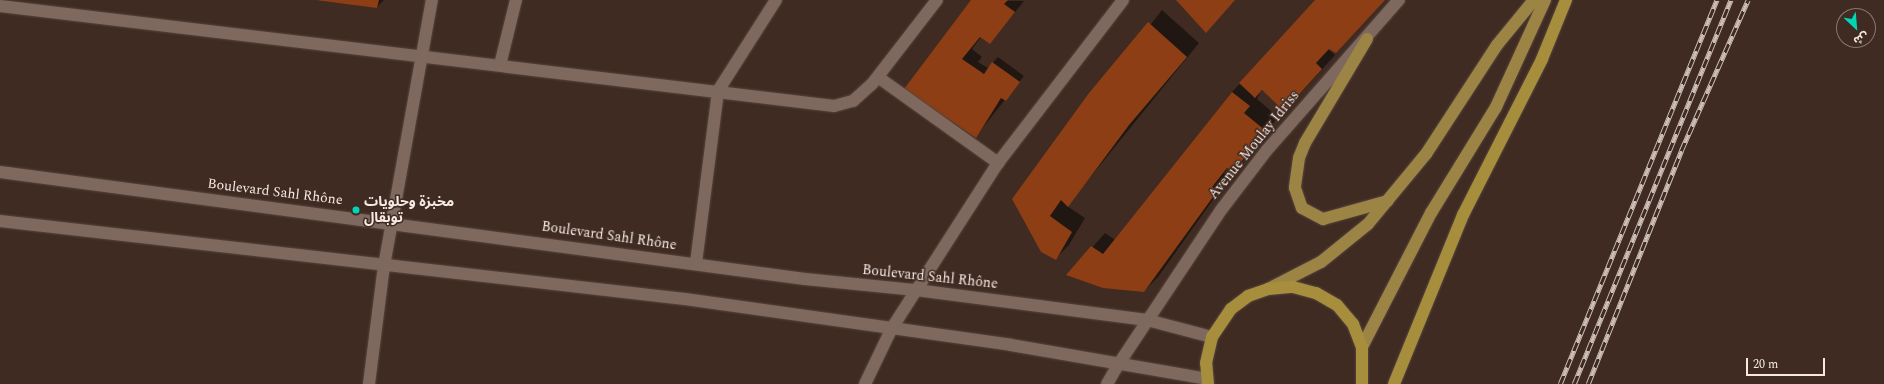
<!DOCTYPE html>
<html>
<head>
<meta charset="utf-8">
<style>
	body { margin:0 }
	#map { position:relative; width:1884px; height:384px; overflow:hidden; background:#3f2b22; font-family:Spectral,"Noto Sans Arabic",serif }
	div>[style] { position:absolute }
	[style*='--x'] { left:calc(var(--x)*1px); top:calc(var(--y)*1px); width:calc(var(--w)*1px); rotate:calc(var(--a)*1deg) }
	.shadow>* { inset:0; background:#0007 }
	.building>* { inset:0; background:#8d3e14 }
	.roads { filter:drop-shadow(0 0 1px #57463f) drop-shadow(0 0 1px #57463f) }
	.minor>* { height:12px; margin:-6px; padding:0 6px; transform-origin:6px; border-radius:6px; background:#7f685e }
	.tertiary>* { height:12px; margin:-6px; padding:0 6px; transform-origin:6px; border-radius:6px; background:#7f685e }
	.primary>* { height:12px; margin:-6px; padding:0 6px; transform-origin:6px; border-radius:6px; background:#9c8445 }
	.trunk>* { height:12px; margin:-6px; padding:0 6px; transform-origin:6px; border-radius:6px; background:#a68e3c }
	.rail>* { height:4.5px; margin-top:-2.25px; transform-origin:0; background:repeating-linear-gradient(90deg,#3f2b22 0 9px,#cdbfb8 0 18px); box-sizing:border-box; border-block:1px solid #cdbfb8 }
	.dots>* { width:11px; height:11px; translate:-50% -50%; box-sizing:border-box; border:2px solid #3f2b22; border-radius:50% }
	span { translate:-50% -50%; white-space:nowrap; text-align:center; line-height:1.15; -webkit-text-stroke:3px #3f2b22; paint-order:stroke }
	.street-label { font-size:14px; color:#f6e9e3 }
	.poi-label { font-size:14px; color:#f6e9e3; font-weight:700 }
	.left { translate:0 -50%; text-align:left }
	.north { position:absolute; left:1836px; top:8px; width:40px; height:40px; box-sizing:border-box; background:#3f2b22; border:1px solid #88776f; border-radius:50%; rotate:154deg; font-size:11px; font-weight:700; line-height:16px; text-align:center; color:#f6e9e3 }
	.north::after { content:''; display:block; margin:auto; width:14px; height:18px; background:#02d5b6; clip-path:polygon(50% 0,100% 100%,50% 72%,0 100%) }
	.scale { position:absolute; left:1746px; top:358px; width:79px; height:18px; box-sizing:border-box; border:2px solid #f6e9e3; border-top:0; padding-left:5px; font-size:12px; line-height:14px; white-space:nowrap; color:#f6e9e3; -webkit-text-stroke:3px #3f2b22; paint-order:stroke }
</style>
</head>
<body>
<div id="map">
	<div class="shadow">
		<i style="clip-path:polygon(315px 0,384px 0,377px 7px)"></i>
		<i style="clip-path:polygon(972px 0,1024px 1px,990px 43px,981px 37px,972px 49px,982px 57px,978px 62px,988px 68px,998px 57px,1024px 76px,976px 136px,906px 89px)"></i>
		<i style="clip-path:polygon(1318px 0,1384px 0,1327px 48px,1335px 55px,1298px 96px,1261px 91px,1257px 99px,1278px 117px,1246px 158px,1233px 171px,1228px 168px,1224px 173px,1230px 176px,1158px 277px,1144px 291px,1068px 275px,1105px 233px,1115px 240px,1232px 92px)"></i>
		<i style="clip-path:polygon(1162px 10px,1199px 43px,1067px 206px,1085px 218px,1069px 245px,1055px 259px,1013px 199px)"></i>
	</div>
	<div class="building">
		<i style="clip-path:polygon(315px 0,379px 0,377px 8px)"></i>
		<i style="clip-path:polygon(971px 0,1008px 0,1004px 4px,1015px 12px,990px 44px,980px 37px,962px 59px,984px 74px,992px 62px,1020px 82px,1006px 101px,1001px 98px,976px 138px,904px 89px)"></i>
		<i style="clip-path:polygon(1176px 0,1235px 0,1206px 33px)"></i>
		<i style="clip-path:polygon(1315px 0,1385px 0,1336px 53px,1329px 49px,1316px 63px,1322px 69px,1284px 111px,1262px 90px,1255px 98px,1239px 83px)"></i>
		<i style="clip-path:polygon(1148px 22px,1187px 57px,1129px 125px,1068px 207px,1061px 200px,1050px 216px,1072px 232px,1056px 260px,1041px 252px,1012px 199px,1089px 93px)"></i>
		<i style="clip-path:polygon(1232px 92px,1250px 106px,1244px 113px,1266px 131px,1233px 172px,1227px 168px,1212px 187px,1218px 190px,1144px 292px,1103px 288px,1066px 275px,1091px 246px,1103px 254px)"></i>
	</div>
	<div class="roads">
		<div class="minor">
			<i style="--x:0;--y:6;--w:840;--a:6.84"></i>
			<i style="--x:834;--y:106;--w:20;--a:-15"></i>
			<i style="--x:853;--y:101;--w:25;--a:-42"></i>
			<i style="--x:872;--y:84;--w:106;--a:-52.3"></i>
			<i style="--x:500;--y:65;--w:67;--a:-76.2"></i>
			<i style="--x:878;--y:77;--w:148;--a:35.6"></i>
			<i style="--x:696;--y:263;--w:173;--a:-82.7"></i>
			<i style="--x:718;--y:91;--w:108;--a:-57.5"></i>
			<i style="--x:369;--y:384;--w:119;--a:-82.8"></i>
			<i style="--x:384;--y:266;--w:270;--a:-79.8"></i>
			<i style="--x:865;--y:384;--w:62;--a:-64.3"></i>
			<i style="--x:892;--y:328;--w:196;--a:-57.3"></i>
			<i style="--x:998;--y:163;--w:205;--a:-52.5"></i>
			<i style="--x:1107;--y:384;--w:22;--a:-60"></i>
		</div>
		<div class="tertiary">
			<i style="--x:0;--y:172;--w:812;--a:7.57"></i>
			<i style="--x:805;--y:279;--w:112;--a:5.7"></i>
			<i style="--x:916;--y:290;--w:233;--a:7.4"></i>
			<i style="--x:1147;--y:320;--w:67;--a:14.7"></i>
			<i style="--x:0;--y:221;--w:689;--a:6.5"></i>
			<i style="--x:685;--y:299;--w:329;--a:8"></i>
			<i style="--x:1011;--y:345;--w:199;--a:9.8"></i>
			<i style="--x:1118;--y:365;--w:186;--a:-56.4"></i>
			<i style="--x:1221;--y:210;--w:76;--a:-52.5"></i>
			<i style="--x:1267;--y:150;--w:200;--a:-48.7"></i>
		</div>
		<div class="primary">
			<i style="--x:1367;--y:39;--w:121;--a:120.8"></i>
			<i style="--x:1305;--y:143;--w:16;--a:112"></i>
			<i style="--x:1299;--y:158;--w:30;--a:98"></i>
			<i style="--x:1295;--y:188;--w:21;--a:71"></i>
			<i style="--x:1302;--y:208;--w:24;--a:28"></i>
			<i style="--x:1323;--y:219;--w:67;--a:-15.5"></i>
			<i style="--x:1268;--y:289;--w:59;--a:-27"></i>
			<i style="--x:1321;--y:262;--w:60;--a:-39"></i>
			<i style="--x:1368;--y:224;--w:91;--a:-50.4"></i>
			<i style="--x:1426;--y:154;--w:130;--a:-56.9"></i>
			<i style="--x:1497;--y:45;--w:58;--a:-50.6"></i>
			<i style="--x:1362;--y:347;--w:151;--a:-62.8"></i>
			<i style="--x:1431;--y:213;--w:124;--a:-58.5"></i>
			<i style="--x:1496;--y:107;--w:118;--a:-65.4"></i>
		</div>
		<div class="trunk">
			<i style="--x:1208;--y:384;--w:21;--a:-95"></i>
			<i style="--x:1206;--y:363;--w:27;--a:-77"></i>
			<i style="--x:1212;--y:337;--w:34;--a:-56"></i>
			<i style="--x:1231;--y:309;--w:21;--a:-37"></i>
			<i style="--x:1248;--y:296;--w:21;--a:-19"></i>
			<i style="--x:1268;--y:289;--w:25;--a:-5"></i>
			<i style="--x:1293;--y:287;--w:24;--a:15"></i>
			<i style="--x:1316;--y:293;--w:24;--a:30"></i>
			<i style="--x:1337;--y:305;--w:25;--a:50"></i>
			<i style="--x:1353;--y:324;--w:25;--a:69"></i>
			<i style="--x:1362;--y:347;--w:37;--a:90"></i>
			<i style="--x:1394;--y:384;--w:183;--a:-67.8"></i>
			<i style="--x:1463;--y:215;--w:175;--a:-63.1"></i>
			<i style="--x:1542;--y:59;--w:64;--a:-67.9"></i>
		</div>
	</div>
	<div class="rail">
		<i style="--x:1560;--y:384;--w:415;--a:-67.8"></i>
		<i style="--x:1574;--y:384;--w:415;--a:-67.8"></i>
		<i style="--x:1588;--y:384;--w:251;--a:-68.2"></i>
		<i style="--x:1681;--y:151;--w:165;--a:-66.1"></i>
	</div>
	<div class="dots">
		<i style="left:356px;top:210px;background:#02d5b6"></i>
	</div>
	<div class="street-label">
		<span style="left:1254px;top:145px;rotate:-51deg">Avenue Moulay Idriss</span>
		<span style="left:275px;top:192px;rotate:7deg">Boulevard Sahl Rhône</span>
		<span style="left:609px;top:236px;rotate:8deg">Boulevard Sahl Rhône</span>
		<span style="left:930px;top:277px;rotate:6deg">Boulevard Sahl Rhône</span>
	</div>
	<div class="poi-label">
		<span class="left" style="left:364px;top:210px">مخبزة وحلويات<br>توبقال</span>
	</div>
	<div class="north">ش</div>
	<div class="scale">20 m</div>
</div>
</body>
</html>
